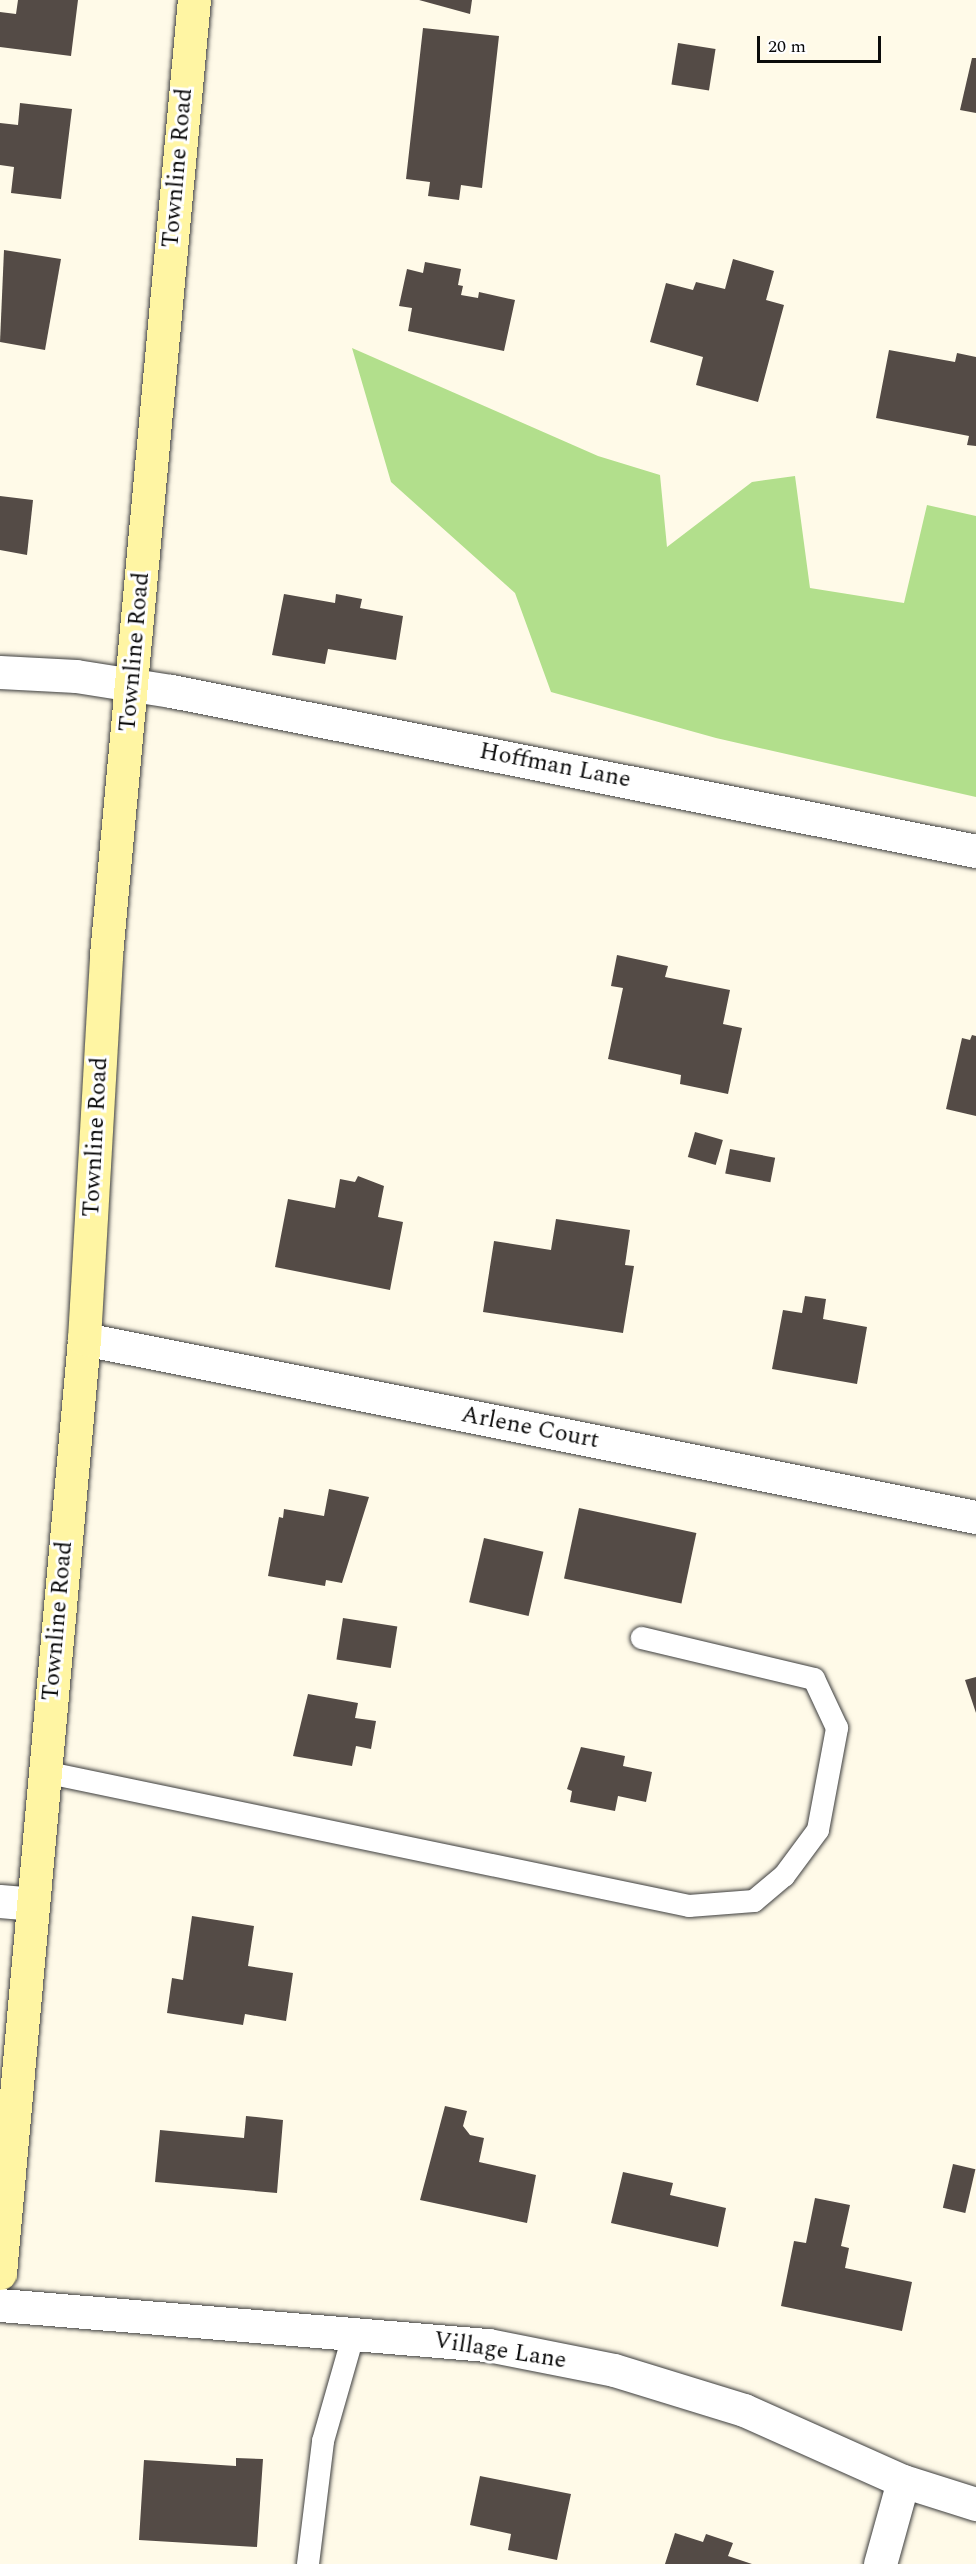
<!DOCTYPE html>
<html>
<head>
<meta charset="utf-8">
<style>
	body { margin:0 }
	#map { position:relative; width:976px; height:2564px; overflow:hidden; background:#fffae8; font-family:Spectral,serif }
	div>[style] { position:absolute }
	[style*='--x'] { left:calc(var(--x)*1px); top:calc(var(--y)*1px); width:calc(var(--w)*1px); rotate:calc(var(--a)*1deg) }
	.forest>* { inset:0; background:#b2df8c }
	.building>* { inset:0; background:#544b46; transform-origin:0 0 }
	.roads { filter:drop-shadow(0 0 2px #3e3e3e) drop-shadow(0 0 2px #3e3e3e) }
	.lane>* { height:22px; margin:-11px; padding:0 11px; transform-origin:11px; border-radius:11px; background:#fff }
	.street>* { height:33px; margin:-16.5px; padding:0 16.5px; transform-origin:16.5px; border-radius:16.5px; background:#fff }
	.secondary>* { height:33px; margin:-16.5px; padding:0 16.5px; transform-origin:16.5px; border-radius:16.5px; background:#fff5a3 }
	span { translate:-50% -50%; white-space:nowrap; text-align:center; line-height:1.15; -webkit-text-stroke:6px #fff; paint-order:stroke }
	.street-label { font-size:24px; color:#0b0b0b }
	.scale { position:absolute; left:757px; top:36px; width:124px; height:27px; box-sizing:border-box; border:3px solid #0b0b0b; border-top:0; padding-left:8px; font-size:18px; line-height:21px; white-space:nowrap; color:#0b0b0b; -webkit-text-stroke:4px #fff; paint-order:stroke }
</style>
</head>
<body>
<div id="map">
	<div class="forest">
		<i style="clip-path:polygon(352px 348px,598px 456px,660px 475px,667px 547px,752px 482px,795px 476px,810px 588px,904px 603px,927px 505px,976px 516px,976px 797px,716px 738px,551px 692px,515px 593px,391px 482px)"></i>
	</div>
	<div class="building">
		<i style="clip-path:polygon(18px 0,78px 0,71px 56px,0 47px,0 12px,16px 14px)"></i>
		<i style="clip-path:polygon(419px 0,472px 0,470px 14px)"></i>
		<i style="clip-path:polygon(423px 28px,499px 36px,482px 188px,461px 185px,459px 200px,428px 196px,430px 182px,406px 179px)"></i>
		<i style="left:678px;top:43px;width:38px;height:42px;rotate:9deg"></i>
		<i style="clip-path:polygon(972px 58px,976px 58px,976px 113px,960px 110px)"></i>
		<i style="clip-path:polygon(20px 103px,72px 109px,61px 199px,11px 193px,14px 167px,0 165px,0 123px,18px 125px)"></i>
		<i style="clip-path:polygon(4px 250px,61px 259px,45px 350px,0 342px)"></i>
		<i style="clip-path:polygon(733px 259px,774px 271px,766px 300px,784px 305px,758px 402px,696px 385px,703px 357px,650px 342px,666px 283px,693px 290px,696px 282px,725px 289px)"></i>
		<i style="clip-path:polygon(425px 262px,461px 269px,458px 285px,463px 286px,461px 295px,478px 298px,479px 292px,515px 300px,504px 351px,408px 331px,412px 308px,399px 306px,407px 269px,423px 273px)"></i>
		<i style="clip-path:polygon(889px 350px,955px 362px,957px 353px,976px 357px,976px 446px,967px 445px,969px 436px,876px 418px)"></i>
		<i style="clip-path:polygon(0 496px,33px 500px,27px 555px,0 550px)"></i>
		<i style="clip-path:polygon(284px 594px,335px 603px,336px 594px,362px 599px,360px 608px,403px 616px,396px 660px,328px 649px,325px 664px,272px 655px)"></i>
		<i style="clip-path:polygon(617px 955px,668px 966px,665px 977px,730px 990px,723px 1024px,742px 1028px,728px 1094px,680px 1084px,681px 1075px,608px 1059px,623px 988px,611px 986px)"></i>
		<i style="clip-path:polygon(972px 1035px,976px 1036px,976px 1116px,946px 1109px,962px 1038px,970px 1040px)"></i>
		<i style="left:695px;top:1132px;width:29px;height:26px;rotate:16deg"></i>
		<i style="left:730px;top:1149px;width:46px;height:25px;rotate:11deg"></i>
		<i style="clip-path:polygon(358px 1176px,384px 1186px,378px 1217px,403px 1222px,390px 1290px,275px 1267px,288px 1199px,335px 1208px,340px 1179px,355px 1182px)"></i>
		<i style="clip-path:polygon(556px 1219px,630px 1230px,625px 1265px,634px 1266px,623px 1333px,483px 1312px,494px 1241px,551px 1250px)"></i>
		<i style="clip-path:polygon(805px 1296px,826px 1299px,823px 1319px,867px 1327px,857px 1384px,772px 1369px,783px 1310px,802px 1313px)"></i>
		<i style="clip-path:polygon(329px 1489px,369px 1497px,342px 1583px,326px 1580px,325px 1586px,268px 1576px,279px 1517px,283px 1518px,284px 1509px,324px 1516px)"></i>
		<i style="left:579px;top:1508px;width:120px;height:72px;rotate:12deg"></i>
		<i style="left:484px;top:1538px;width:61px;height:66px;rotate:13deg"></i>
		<i style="left:343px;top:1618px;width:55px;height:42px;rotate:9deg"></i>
		<i style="clip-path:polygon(976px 1677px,976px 1713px,965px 1680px)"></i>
		<i style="clip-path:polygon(308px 1694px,358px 1703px,355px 1718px,376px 1721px,371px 1749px,356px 1746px,352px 1766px,293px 1756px)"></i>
		<i style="clip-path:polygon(581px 1747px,625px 1756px,623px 1766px,652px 1772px,646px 1802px,618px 1796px,615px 1811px,570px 1802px,572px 1791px,567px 1789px)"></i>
		<i style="clip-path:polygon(192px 1916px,254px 1926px,248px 1966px,293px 1973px,286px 2021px,245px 2014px,243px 2025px,167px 2013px,172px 1978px,183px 1980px)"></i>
		<i style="clip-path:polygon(445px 2106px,467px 2111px,463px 2126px,470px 2135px,484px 2138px,479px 2162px,536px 2175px,527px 2223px,420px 2200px)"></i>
		<i style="clip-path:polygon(246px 2116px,283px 2120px,277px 2193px,155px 2182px,160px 2130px,244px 2138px)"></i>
		<i style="left:953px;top:2164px;width:23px;height:45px;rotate:13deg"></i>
		<i style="clip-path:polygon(623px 2172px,673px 2183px,670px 2195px,726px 2208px,718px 2247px,611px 2223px)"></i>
		<i style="clip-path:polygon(815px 2198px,850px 2205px,841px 2246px,849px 2248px,845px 2268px,912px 2282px,902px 2331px,781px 2306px,794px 2241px,806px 2243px)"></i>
		<i style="clip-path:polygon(236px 2458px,263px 2459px,257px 2547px,139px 2540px,144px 2460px,236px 2466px)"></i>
		<i style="clip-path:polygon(480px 2476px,571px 2494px,557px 2560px,508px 2550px,511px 2534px,470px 2525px)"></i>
		<i style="clip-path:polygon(675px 2533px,703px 2542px,706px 2534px,733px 2543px,728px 2556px,752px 2564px,665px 2564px)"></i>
	</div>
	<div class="roads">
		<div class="lane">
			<i style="--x:44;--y:1772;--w:659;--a:11.74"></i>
			<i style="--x:689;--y:1906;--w:65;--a:-4.4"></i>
			<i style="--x:754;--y:1901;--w:39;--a:-40"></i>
			<i style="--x:784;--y:1876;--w:57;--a:-53.5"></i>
			<i style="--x:818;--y:1830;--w:104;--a:-79.4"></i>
			<i style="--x:837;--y:1728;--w:54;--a:-115.1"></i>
			<i style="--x:814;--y:1679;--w:177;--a:-166.6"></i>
			<i style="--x:308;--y:2564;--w:124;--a:-83"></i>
			<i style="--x:323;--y:2441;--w:112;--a:-74"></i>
		</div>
		<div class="street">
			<i style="--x:0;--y:672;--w:76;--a:3"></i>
			<i style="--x:76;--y:676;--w:96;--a:9"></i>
			<i style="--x:171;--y:691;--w:821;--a:11.24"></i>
			<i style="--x:84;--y:1339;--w:910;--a:11.29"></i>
			<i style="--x:0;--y:1901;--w:32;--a:5"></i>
			<i style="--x:0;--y:2305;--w:490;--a:4.7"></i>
			<i style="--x:488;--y:2345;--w:128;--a:11.2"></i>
			<i style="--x:614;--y:2370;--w:136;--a:17.1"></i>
			<i style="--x:744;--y:2410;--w:174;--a:24.1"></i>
			<i style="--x:903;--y:2481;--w:77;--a:17.5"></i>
			<i style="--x:880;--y:2564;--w:86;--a:-74.5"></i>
		</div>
		<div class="secondary">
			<i style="--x:0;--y:2273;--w:938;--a:-84.86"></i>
			<i style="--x:84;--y:1339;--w:385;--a:-86.7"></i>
			<i style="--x:106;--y:955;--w:959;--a:-84.74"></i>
		</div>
	</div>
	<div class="street-label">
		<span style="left:178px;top:168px;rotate:-85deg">Townline Road</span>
		<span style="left:135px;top:652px;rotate:-85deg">Townline Road</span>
		<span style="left:555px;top:766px;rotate:11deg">Hoffman Lane</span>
		<span style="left:96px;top:1137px;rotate:-87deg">Townline Road</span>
		<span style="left:530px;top:1428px;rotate:11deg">Arlene Court</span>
		<span style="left:58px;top:1621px;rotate:-85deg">Townline Road</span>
		<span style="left:500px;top:2351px;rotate:9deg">Village Lane</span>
	</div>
	<div class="scale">20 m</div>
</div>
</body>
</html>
